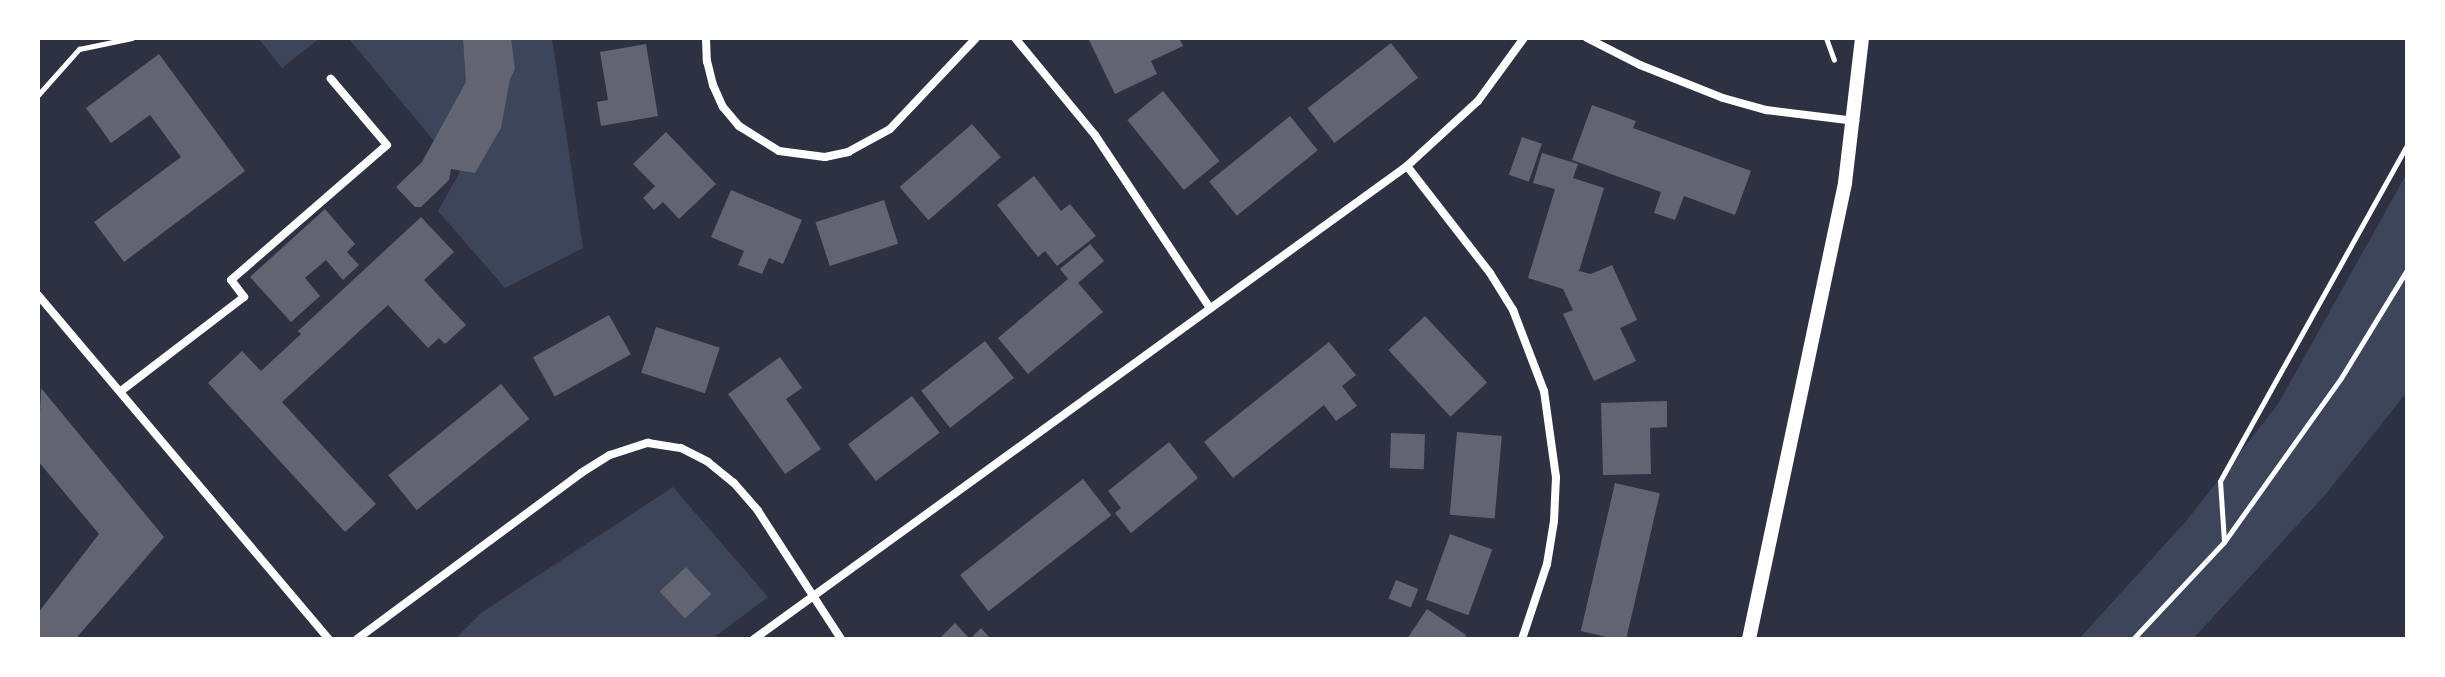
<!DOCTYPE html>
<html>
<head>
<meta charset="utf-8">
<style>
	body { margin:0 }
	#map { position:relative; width:2445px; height:677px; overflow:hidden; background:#2d3142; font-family:Roboto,sans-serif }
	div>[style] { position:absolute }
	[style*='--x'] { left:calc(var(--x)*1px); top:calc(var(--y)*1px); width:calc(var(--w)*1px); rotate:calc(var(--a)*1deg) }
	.green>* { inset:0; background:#3c4559 }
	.building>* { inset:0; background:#626471; transform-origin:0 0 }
	.path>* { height:5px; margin:-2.5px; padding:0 2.5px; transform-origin:2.5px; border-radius:2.5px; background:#fff }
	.minor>* { height:8px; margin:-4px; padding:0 4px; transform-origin:4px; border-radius:4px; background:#fff }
	.tertiary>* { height:14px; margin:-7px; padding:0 7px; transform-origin:7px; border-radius:7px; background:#fff }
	span { translate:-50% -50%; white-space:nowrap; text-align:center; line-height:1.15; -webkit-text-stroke:6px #fff; paint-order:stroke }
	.frame { position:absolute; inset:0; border:40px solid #fff; pointer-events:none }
</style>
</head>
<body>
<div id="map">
	<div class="green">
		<i style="clip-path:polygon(258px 38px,320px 38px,282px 68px)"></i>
		<i style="clip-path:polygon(348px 38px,552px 38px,583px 248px,505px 288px,438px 211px,460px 172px)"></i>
		<i style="clip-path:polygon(2407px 173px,2407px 392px,2325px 495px,2193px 639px,2079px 639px,2187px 520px,2278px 404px)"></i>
		<i style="clip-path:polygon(673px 487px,768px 597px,712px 639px,455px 639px,481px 613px)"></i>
	</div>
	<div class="building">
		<i style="clip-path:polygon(463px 38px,511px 38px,515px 69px,510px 79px,501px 128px,475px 173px,451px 169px,449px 180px,421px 207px,415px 207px,396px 187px,422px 162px,466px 82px)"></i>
		<i style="clip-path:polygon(1088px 38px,1179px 38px,1183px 46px,1151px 61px,1157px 74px,1115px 94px)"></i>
		<i style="left:1391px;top:43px;width:44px;height:106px;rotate:52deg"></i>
		<i style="clip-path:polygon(646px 44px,658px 116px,601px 126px,597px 102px,608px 100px,600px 52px)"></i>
		<i style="clip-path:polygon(159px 54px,245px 171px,124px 262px,94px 222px,181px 157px,150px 115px,111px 143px,86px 108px)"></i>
		<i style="left:1163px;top:91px;width:90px;height:46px;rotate:51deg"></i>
		<i style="clip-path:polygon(1592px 105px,1636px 121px,1633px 128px,1751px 171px,1735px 215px,1684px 196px,1675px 220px,1654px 213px,1661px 192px,1572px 160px)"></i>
		<i style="left:1290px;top:116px;width:44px;height:104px;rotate:51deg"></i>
		<i style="left:972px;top:124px;width:44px;height:96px;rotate:49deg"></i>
		<i style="clip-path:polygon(666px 132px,716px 184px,679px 219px,663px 202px,654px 210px,643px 198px,655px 186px,633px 164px)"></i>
		<i style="left:1522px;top:137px;width:21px;height:40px;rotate:19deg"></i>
		<i style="clip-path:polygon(1542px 153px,1578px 164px,1573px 178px,1604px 188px,1579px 271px,1591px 274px,1612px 265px,1637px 320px,1620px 328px,1636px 361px,1594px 381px,1563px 314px,1573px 310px,1563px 289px,1528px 278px,1555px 189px,1533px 183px)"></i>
		<i style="clip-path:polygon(1034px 176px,1061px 211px,1070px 204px,1096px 236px,1057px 266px,1045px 251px,1038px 257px,997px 205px)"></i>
		<i style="clip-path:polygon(731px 190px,802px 220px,783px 264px,769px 258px,762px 274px,738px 265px,744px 251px,711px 237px)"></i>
		<i style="left:884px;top:200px;width:46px;height:72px;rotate:72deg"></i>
		<i style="clip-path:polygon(325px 209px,355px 244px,347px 252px,359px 265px,343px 280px,326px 260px,305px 278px,320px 296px,291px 322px,250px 277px)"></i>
		<i style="clip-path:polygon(421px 217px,454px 252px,424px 280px,466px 325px,445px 344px,439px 338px,428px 348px,388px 305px,282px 402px,376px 504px,345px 532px,208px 383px,242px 351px,261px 371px,301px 334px,298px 331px)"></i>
		<i style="clip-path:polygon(1090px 244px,1104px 261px,1078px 283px,1103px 312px,1028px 374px,998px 338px,1068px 279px,1060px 269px)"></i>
		<i style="left:609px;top:315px;width:45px;height:87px;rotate:61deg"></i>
		<i style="left:1425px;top:316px;width:91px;height:50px;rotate:47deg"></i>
		<i style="left:656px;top:327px;width:67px;height:48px;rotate:18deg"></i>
		<i style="left:985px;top:341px;width:47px;height:81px;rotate:52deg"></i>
		<i style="clip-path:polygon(1329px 342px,1356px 375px,1342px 386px,1357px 406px,1336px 421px,1324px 405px,1233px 478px,1204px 442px)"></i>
		<i style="clip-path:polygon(780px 357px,802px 388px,786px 399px,821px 449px,785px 474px,728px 394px)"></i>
		<i style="left:501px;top:384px;width:45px;height:145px;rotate:51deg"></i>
		<i style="clip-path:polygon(41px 388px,164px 537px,78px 636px,80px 639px,38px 639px,38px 613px,99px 534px,38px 461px)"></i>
		<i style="left:912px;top:396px;width:46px;height:80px;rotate:53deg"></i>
		<i style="clip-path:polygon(1667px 401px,1667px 427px,1650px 428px,1651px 474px,1603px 475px,1601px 403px)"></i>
		<i style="left:1457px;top:432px;width:45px;height:83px;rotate:5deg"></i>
		<i style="left:1391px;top:433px;width:34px;height:35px;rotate:2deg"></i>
		<i style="clip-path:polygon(1169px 442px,1198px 478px,1131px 533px,1115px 513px,1121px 508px,1108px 491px)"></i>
		<i style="left:1083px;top:479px;width:46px;height:156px;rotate:52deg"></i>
		<i style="left:1615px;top:483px;width:46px;height:152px;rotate:13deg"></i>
		<i style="left:1450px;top:534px;width:45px;height:70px;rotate:20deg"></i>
		<i style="left:686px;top:567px;width:37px;height:36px;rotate:47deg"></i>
		<i style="left:1396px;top:580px;width:24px;height:20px;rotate:22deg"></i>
		<i style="clip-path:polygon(1427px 609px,1466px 635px,1464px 639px,1407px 639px)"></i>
		<i style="clip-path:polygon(955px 623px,970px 639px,939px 639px)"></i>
		<i style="clip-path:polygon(981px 628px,991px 639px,970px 639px)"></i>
	</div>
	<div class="path">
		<i style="--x:1826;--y:38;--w:23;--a:70"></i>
		<i style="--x:38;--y:95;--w:62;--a:-48.3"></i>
		<i style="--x:79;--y:49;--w:54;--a:-11.7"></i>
		<i style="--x:2224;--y:541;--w:60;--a:-93.8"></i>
		<i style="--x:2220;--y:481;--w:385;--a:-60.9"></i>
		<i style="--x:2133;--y:639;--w:133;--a:-46.8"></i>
		<i style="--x:2224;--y:542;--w:201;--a:-54.5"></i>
		<i style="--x:2341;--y:378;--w:127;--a:-58.6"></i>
	</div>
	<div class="minor">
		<i style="--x:706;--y:38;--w:23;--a:88"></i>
		<i style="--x:707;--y:61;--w:25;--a:76"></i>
		<i style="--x:713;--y:85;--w:24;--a:66"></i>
		<i style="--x:723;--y:107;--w:25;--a:50"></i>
		<i style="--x:739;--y:126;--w:47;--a:32"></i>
		<i style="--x:779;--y:151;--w:46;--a:7.4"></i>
		<i style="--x:825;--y:157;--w:24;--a:-12"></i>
		<i style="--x:848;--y:152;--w:48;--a:-28.7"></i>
		<i style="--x:890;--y:129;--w:125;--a:-46.6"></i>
		<i style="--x:1015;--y:38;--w:126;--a:50.5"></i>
		<i style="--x:1095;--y:135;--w:208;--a:56.4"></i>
		<i style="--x:1587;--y:38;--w:59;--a:27"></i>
		<i style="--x:1640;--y:65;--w:89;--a:21.7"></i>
		<i style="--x:1723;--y:98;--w:45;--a:15.6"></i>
		<i style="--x:1766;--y:110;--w:90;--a:7"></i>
		<i style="--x:1407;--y:166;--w:135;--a:52.2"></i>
		<i style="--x:1490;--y:273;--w:44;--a:58.1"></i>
		<i style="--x:1513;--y:310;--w:87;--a:69.1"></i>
		<i style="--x:1544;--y:391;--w:87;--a:82.1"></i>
		<i style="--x:1556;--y:477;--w:44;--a:92.6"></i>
		<i style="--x:1554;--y:521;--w:44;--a:99.2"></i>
		<i style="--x:1547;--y:564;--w:79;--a:108.4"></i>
		<i style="--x:38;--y:295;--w:451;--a:49.8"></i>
		<i style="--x:121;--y:391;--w:155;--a:-37.4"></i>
		<i style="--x:244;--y:297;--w:21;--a:-127"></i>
		<i style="--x:231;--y:280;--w:206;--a:-40.9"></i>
		<i style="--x:387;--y:145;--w:87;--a:-130.3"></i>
		<i style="--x:357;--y:639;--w:279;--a:-36.5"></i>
		<i style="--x:581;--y:473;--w:34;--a:-32"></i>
		<i style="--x:610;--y:455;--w:40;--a:-18"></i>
		<i style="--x:648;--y:443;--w:33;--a:9"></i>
		<i style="--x:681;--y:448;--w:30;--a:27"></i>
		<i style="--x:708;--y:462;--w:33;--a:39"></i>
		<i style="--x:734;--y:483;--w:37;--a:49"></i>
		<i style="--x:758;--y:511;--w:153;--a:57"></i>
		<i style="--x:754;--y:639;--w:806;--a:-35.92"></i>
		<i style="--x:1407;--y:166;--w:96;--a:-42.5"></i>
		<i style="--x:1478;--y:101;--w:78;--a:-53.9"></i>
	</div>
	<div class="tertiary">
		<i style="--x:1749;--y:639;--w:466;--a:-78.1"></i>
		<i style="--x:1845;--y:183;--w:146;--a:-83.3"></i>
	</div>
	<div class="frame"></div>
</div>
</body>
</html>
